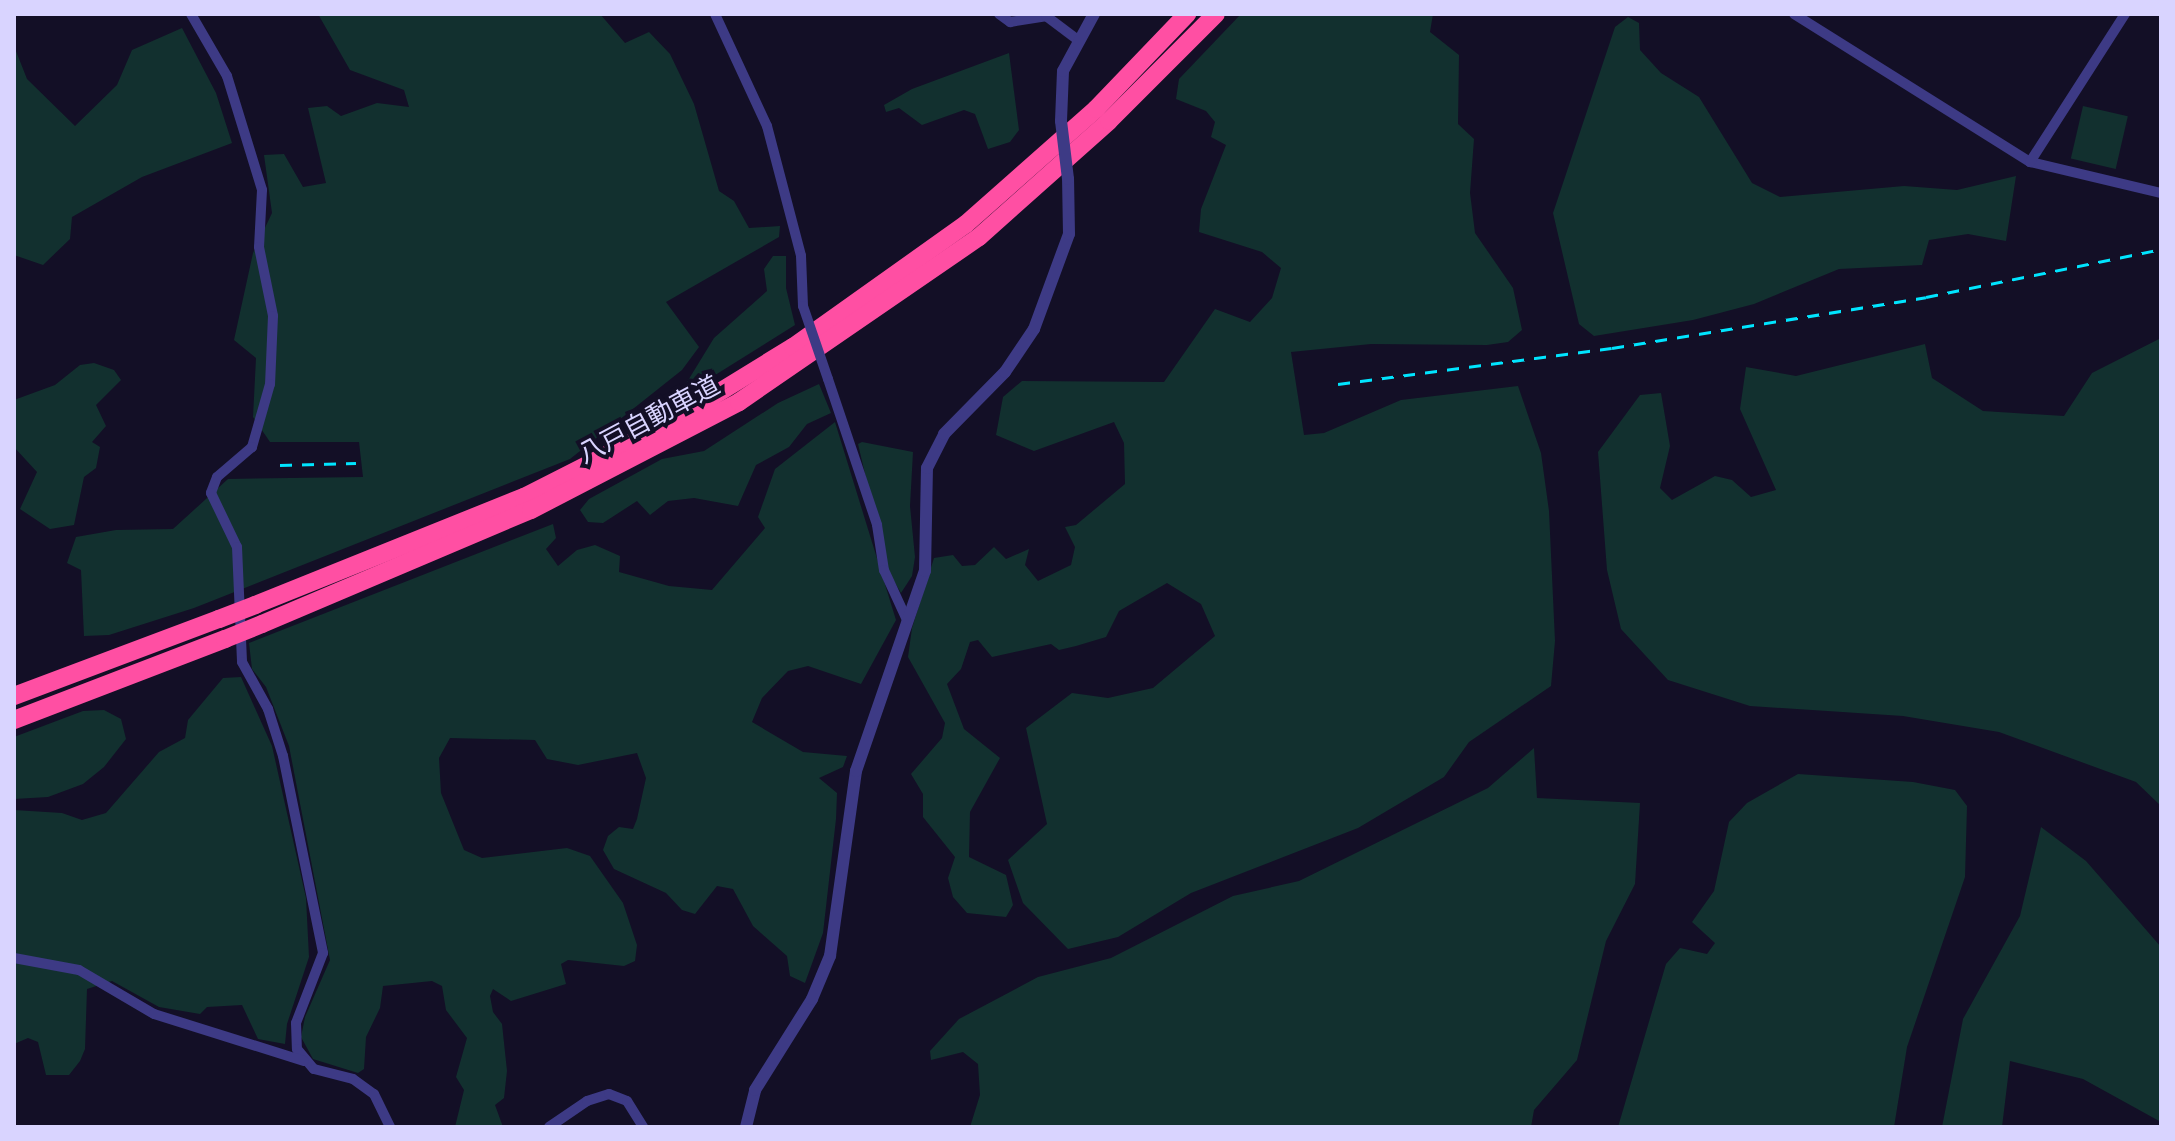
<!DOCTYPE html>
<html>
<head>
<meta charset="utf-8">
<style>
	body { margin:0 }
	#map { position:relative; width:2175px; height:1141px; overflow:hidden; background:#130f26; font-family:"Nunito Sans","Noto Sans JP",sans-serif }
	div>[style] { position:absolute }
	[style*='--x'] { left:calc(var(--x)*1px); top:calc(var(--y)*1px); width:calc(var(--w)*1px); rotate:calc(var(--a)*1deg) }
	.green>* { inset:0; background:#12302f; transform-origin:0 0 }
	.minor>* { height:10px; margin:-5px; padding:0 5px; transform-origin:5px; border-radius:5px; background:#3d3a85 }
	.tertiary>* { height:12px; margin:-6px; padding:0 6px; transform-origin:6px; border-radius:6px; background:#3d3a85 }
	.motorway>* { height:18px; margin:-9px; padding:0 9px; transform-origin:9px; border-radius:9px; background:#ff4fa3 }
	.rail>* { height:3px; margin-top:-1.5px; transform-origin:0; background:repeating-linear-gradient(90deg,#00e5ff 0 12px,transparent 0 22px) }
	.minor-bridge>* { height:10px; margin:-5px; padding:0 5px; transform-origin:5px; border-radius:5px; background:#3d3a85 }
	.tertiary-bridge>* { height:12px; margin:-6px; padding:0 6px; transform-origin:6px; border-radius:6px; background:#3d3a85 }
	.motorway-bridge>* { height:18px; margin:-9px; padding:0 9px; transform-origin:9px; border-radius:9px; background:#ff4fa3 }
	span { translate:-50% -50%; white-space:nowrap; text-align:center; line-height:1.15; -webkit-text-stroke:8px #130f26; paint-order:stroke }
	.street-label { font-size:26px; color:#d9d4ff }
	.frame { position:absolute; inset:0; border:16px solid #d9d4ff; pointer-events:none }
</style>
</head>
<body>
<div id="map">
	<div class="green">
		<i style="clip-path:polygon(318px 14px,600px 14px,625px 43px,649px 32px,670px 54px,694px 104px,719px 191px,734px 201px,749px 228px,780px 226px,779px 237px,666px 302px,699px 347px,682px 370px,570px 459px,194px 608px,109px 635px,84px 636px,81px 570px,67px 563px,76px 537px,116px 530px,173px 529px,228px 479px,363px 477px,359px 442px,270px 442px,253px 417px,256px 358px,234px 340px,253px 253px,272px 213px,264px 155px,284px 154px,303px 187px,326px 183px,308px 108px,327px 106px,341px 116px,377px 103px,409px 107px,404px 90px,350px 70px)"></i>
		<i style="clip-path:polygon(1241px 14px,1433px 14px,1430px 32px,1459px 55px,1458px 124px,1474px 139px,1470px 193px,1475px 233px,1513px 288px,1522px 330px,1508px 342px,1487px 345px,1371px 344px,1291px 352px,1304px 435px,1324px 433px,1401px 400px,1518px 386px,1541px 453px,1549px 511px,1555px 641px,1551px 686px,1469px 742px,1444px 777px,1358px 828px,1191px 893px,1118px 937px,1068px 949px,1023px 903px,1008px 860px,1047px 824px,1026px 728px,1072px 693px,1108px 698px,1153px 688px,1215px 636px,1201px 604px,1167px 583px,1119px 611px,1106px 637px,1076px 646px,1059px 650px,1051px 644px,992px 657px,978px 640px,970px 642px,961px 669px,947px 684px,964px 729px,1000px 758px,970px 812px,969px 857px,1006px 875px,1013px 905px,1006px 917px,967px 913px,953px 897px,948px 878px,955px 857px,923px 817px,923px 794px,911px 774px,942px 738px,945px 723px,908px 657px,912px 628px,934px 558px,953px 555px,962px 566px,975px 565px,994px 547px,1006px 559px,1029px 549px,1025px 565px,1038px 581px,1071px 565px,1075px 547px,1065px 527px,1076px 525px,1125px 484px,1124px 443px,1114px 422px,1034px 451px,996px 435px,1003px 397px,1022px 381px,1164px 382px,1215px 309px,1250px 322px,1272px 298px,1281px 268px,1262px 252px,1199px 232px,1201px 209px,1226px 145px,1211px 137px,1215px 122px,1206px 111px,1176px 99px,1179px 79px)"></i>
		<i style="clip-path:polygon(1628px 17px,1639px 23px,1640px 50px,1661px 73px,1699px 97px,1752px 183px,1780px 197px,1904px 186px,1957px 190px,2016px 176px,2006px 241px,1968px 234px,1929px 240px,1922px 265px,1839px 269px,1754px 304px,1693px 320px,1594px 336px,1579px 324px,1553px 213px,1615px 27px)"></i>
		<i style="clip-path:polygon(182px 28px,216px 93px,232px 143px,142px 177px,72px 217px,70px 239px,43px 265px,14px 255px,14px 46px,27px 79px,75px 126px,117px 85px,132px 50px)"></i>
		<i style="clip-path:polygon(1009px 53px,1019px 130px,1010px 142px,988px 149px,975px 114px,964px 110px,922px 125px,899px 108px,886px 112px,884px 105px,912px 89px)"></i>
		<i style="left:2083px;top:106px;width:46px;height:54px;rotate:13deg"></i>
		<i style="clip-path:polygon(773px 256px,786px 256px,786px 288px,795px 325px,688px 392px,684px 387px,714px 338px,767px 291px,764px 269px)"></i>
		<i style="clip-path:polygon(2161px 338px,2161px 806px,2136px 782px,1999px 732px,1903px 716px,1750px 706px,1668px 680px,1621px 629px,1607px 570px,1598px 452px,1640px 395px,1661px 393px,1670px 446px,1660px 488px,1672px 500px,1715px 476px,1732px 480px,1751px 497px,1776px 490px,1740px 409px,1746px 367px,1796px 376px,1925px 344px,1932px 378px,1983px 411px,2064px 416px,2092px 373px)"></i>
		<i style="clip-path:polygon(94px 363px,114px 370px,121px 380px,96px 405px,106px 426px,92px 442px,100px 447px,96px 468px,84px 477px,74px 525px,50px 529px,20px 509px,37px 472px,14px 447px,14px 400px,55px 385px,80px 365px)"></i>
		<i style="clip-path:polygon(819px 384px,831px 413px,807px 424px,789px 447px,756px 465px,738px 506px,694px 498px,668px 501px,650px 515px,637px 501px,603px 523px,588px 522px,580px 510px,589px 499px,662px 459px,704px 451px,778px 403px)"></i>
		<i style="clip-path:polygon(835px 422px,896px 620px,861px 684px,808px 666px,788px 671px,762px 698px,752px 722px,803px 752px,847px 756px,843px 767px,819px 778px,837px 793px,836px 819px,823px 933px,805px 983px,790px 976px,787px 956px,753px 926px,733px 889px,717px 886px,695px 914px,682px 910px,666px 893px,614px 869px,603px 850px,608px 836px,619px 827px,633px 829px,637px 819px,646px 778px,637px 753px,578px 765px,547px 759px,535px 740px,450px 738px,439px 758px,441px 793px,464px 850px,482px 858px,567px 848px,590px 856px,623px 903px,637px 945px,635px 961px,624px 966px,568px 960px,561px 964px,566px 984px,511px 1001px,493px 989px,490px 996px,493px 1012px,502px 1024px,507px 1071px,504px 1098px,495px 1105px,503px 1127px,455px 1127px,464px 1090px,456px 1077px,467px 1038px,446px 1010px,442px 986px,432px 981px,383px 986px,380px 1008px,366px 1037px,364px 1069px,358px 1073px,313px 1059px,301px 1037px,305px 1017px,330px 960px,289px 746px,266px 687px,252px 669px,249px 643px,553px 524px,556px 538px,546px 549px,558px 566px,577px 550px,595px 545px,620px 556px,619px 572px,669px 586px,712px 590px,765px 528px,758px 517px,775px 469px)"></i>
		<i style="clip-path:polygon(862px 442px,913px 452px,910px 506px,915px 557px,912px 576px,901px 593px,888px 571px,858px 444px)"></i>
		<i style="clip-path:polygon(241px 677px,272px 746px,306px 898px,309px 957px,287px 1024px,285px 1044px,258px 1039px,242px 1005px,207px 1007px,200px 1014px,159px 1007px,112px 981px,87px 989px,85px 1049px,80px 1061px,69px 1075px,46px 1075px,38px 1042px,28px 1038px,14px 1044px,14px 810px,62px 813px,82px 820px,106px 813px,159px 752px,185px 738px,188px 720px,223px 678px)"></i>
		<i style="clip-path:polygon(104px 710px,121px 719px,126px 739px,104px 767px,83px 784px,48px 797px,14px 799px,14px 737px,83px 711px)"></i>
		<i style="clip-path:polygon(1534px 748px,1537px 798px,1640px 803px,1635px 884px,1606px 941px,1577px 1060px,1534px 1110px,1531px 1127px,970px 1127px,980px 1095px,978px 1064px,963px 1052px,931px 1060px,930px 1051px,959px 1019px,1038px 977px,1111px 958px,1233px 896px,1299px 881px,1488px 788px)"></i>
		<i style="clip-path:polygon(1798px 774px,1913px 782px,1955px 790px,1967px 806px,1965px 877px,1907px 1047px,1894px 1127px,1618px 1127px,1666px 964px,1680px 948px,1707px 954px,1715px 943px,1692px 922px,1714px 891px,1729px 822px,1747px 803px)"></i>
		<i style="clip-path:polygon(2041px 827px,2086px 861px,2161px 947px,2161px 1122px,2083px 1079px,2010px 1061px,2002px 1127px,1942px 1127px,1963px 1019px,2020px 916px)"></i>
	</div>
	<div class="minor">
		<i style="--x:191;--y:14;--w:72;--a:59.9"></i>
		<i style="--x:227;--y:76;--w:119;--a:72.9"></i>
		<i style="--x:262;--y:190;--w:57;--a:93"></i>
		<i style="--x:259;--y:247;--w:70;--a:78.5"></i>
		<i style="--x:273;--y:316;--w:68;--a:92.5"></i>
		<i style="--x:270;--y:384;--w:66;--a:105.9"></i>
		<i style="--x:252;--y:447;--w:46;--a:139.4"></i>
		<i style="--x:217;--y:477;--w:17;--a:111"></i>
		<i style="--x:211;--y:493;--w:60;--a:64.3"></i>
		<i style="--x:237;--y:547;--w:115;--a:87.5"></i>
		<i style="--x:242;--y:662;--w:54;--a:61"></i>
		<i style="--x:268;--y:709;--w:49;--a:72.3"></i>
		<i style="--x:283;--y:756;--w:201;--a:78.5"></i>
		<i style="--x:323;--y:953;--w:75;--a:111.1"></i>
		<i style="--x:296;--y:1023;--w:26;--a:88"></i>
		<i style="--x:297;--y:1049;--w:26;--a:50"></i>
		<i style="--x:314;--y:1069;--w:40;--a:14.4"></i>
		<i style="--x:353;--y:1079;--w:26;--a:36"></i>
		<i style="--x:374;--y:1094;--w:37;--a:64"></i>
		<i style="--x:715;--y:14;--w:123;--a:65.1"></i>
		<i style="--x:767;--y:126;--w:134;--a:75.3"></i>
		<i style="--x:801;--y:256;--w:50;--a:87.7"></i>
		<i style="--x:999;--y:14;--w:14;--a:36"></i>
		<i style="--x:1010;--y:22;--w:36;--a:-9"></i>
		<i style="--x:1046;--y:16;--w:40;--a:37"></i>
		<i style="--x:1794;--y:14;--w:279;--a:32.1"></i>
		<i style="--x:2030;--y:162;--w:135;--a:13.3"></i>
		<i style="--x:2030;--y:162;--w:176;--a:-57.3"></i>
		<i style="--x:828;--y:379;--w:154;--a:71.4"></i>
		<i style="--x:877;--y:525;--w:46;--a:81.2"></i>
		<i style="--x:884;--y:570;--w:55;--a:65.3"></i>
		<i style="--x:14;--y:958;--w:66;--a:10.5"></i>
		<i style="--x:79;--y:970;--w:87;--a:30.4"></i>
		<i style="--x:154;--y:1014;--w:157;--a:17.4"></i>
		<i style="--x:549;--y:1127;--w:46;--a:-34.4"></i>
		<i style="--x:587;--y:1101;--w:23;--a:-18"></i>
		<i style="--x:609;--y:1094;--w:19;--a:21"></i>
		<i style="--x:627;--y:1101;--w:31;--a:58"></i>
	</div>
	<div class="tertiary">
		<i style="--x:1061;--y:121;--w:50;--a:-87.7"></i>
		<i style="--x:1063;--y:71;--w:65;--a:-61.5"></i>
		<i style="--x:746;--y:1127;--w:38;--a:-76"></i>
		<i style="--x:755;--y:1090;--w:107;--a:-57.9"></i>
		<i style="--x:812;--y:999;--w:47;--a:-67.3"></i>
		<i style="--x:830;--y:956;--w:187;--a:-82"></i>
		<i style="--x:856;--y:771;--w:212;--a:-71"></i>
		<i style="--x:925;--y:571;--w:103;--a:-88.9"></i>
		<i style="--x:927;--y:468;--w:38;--a:-63"></i>
		<i style="--x:944;--y:434;--w:87;--a:-45.5"></i>
		<i style="--x:1005;--y:372;--w:52;--a:-56"></i>
		<i style="--x:1034;--y:329;--w:101;--a:-69.8"></i>
		<i style="--x:1069;--y:234;--w:55;--a:-91"></i>
	</div>
	<div class="motorway">
		<i style="--x:255;--y:605;--w:290;--a:-21.9"></i>
		<i style="--x:524;--y:497;--w:159;--a:-26.9"></i>
		<i style="--x:666;--y:425;--w:149;--a:-31.6"></i>
		<i style="--x:793;--y:347;--w:212;--a:-35.4"></i>
		<i style="--x:966;--y:224;--w:174;--a:-41.5"></i>
		<i style="--x:1096;--y:109;--w:132;--a:-46.2"></i>
		<i style="--x:262;--y:624;--w:292;--a:-23"></i>
		<i style="--x:531;--y:510;--w:234;--a:-27.4"></i>
		<i style="--x:739;--y:402;--w:291;--a:-34.5"></i>
		<i style="--x:979;--y:237;--w:174;--a:-41.7"></i>
		<i style="--x:1109;--y:121;--w:151;--a:-45"></i>
		<i style="--x:14;--y:696;--w:219;--a:-20.6"></i>
		<i style="--x:14;--y:720;--w:226;--a:-21"></i>
	</div>
	<div class="rail">
		<i style="--x:1338;--y:384;--w:276;--a:-7.5"></i>
		<i style="--x:1612;--y:348;--w:318;--a:-9.2"></i>
		<i style="--x:1926;--y:297;--w:240;--a:-11.5"></i>
		<i style="--x:280;--y:465;--w:76;--a:-1.5"></i>
	</div>
	<div class="minor-bridge">
		<i style="--x:803;--y:306;--w:77;--a:71.1"></i>
	</div>
	<div class="tertiary-bridge">
		<i style="--x:1061;--y:121;--w:58;--a:83.1"></i>
	</div>
	<div class="motorway-bridge">
		<i style="--x:219;--y:619;--w:39;--a:-21"></i>
		<i style="--x:225;--y:639;--w:40;--a:-22"></i>
	</div>
	<div class="street-label">
		<span style="left:649px;top:420px;rotate:-28deg">八戸自動車道</span>
	</div>
	<div class="frame"></div>
</div>
</body>
</html>
